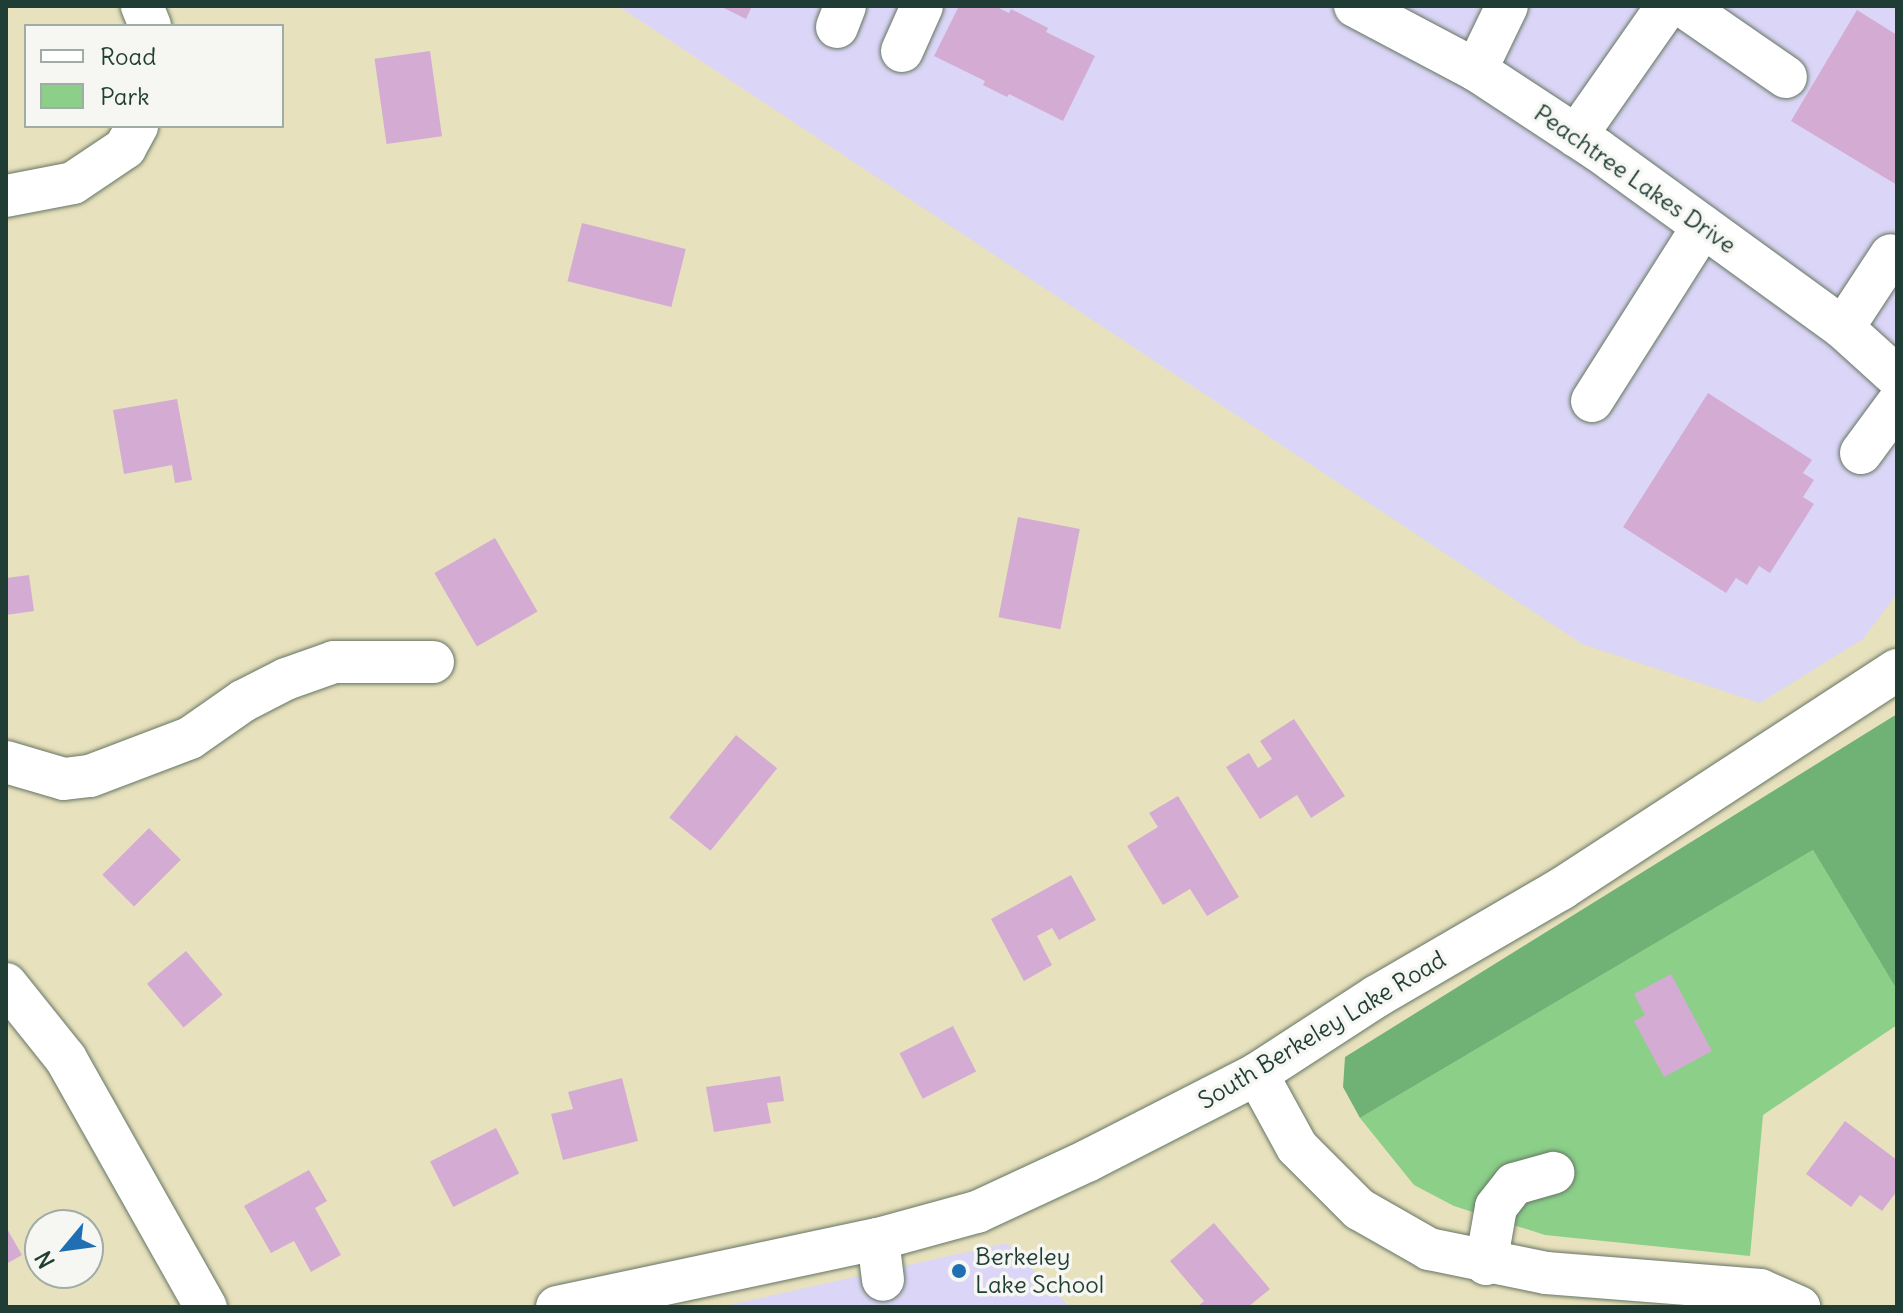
<!DOCTYPE html>
<html>
<head>
<meta charset="utf-8">
<style>
	body { margin:0 }
	#map { position:relative; width:1903px; height:1313px; overflow:hidden; background:#e8e1bd; font-family:Delius,sans-serif }
	div>[style] { position:absolute }
	[style*='--x'] { left:calc(var(--x)*1px); top:calc(var(--y)*1px); width:calc(var(--w)*1px); rotate:calc(var(--a)*1deg) }
	.built>* { inset:0; background:#dbd6f7 }
	.green>* { inset:0; background:#8bcf89 }
	.forest>* { inset:0; background:#70b275 }
	.building>* { inset:0; background:#d4acd3; transform-origin:0 0 }
	.roads { filter:drop-shadow(0 0 2px #657664) drop-shadow(0 0 2px #657664) }
	.minor>* { height:42px; margin:-21px; padding:0 21px; transform-origin:21px; border-radius:21px; background:#fff }
	.dots>* { width:22px; height:22px; translate:-50% -50%; box-sizing:border-box; border:4px solid #f6f6f2; border-radius:50% }
	span { translate:-50% -50%; white-space:nowrap; text-align:center; line-height:1.15; -webkit-text-stroke:7px #f6f6f2; paint-order:stroke }
	.street-label { font-size:24px; color:#1f3d34 }
	.poi-label { font-size:24px; color:#1f3d34 }
	.left { translate:0 -50%; text-align:left }
	.frame { position:absolute; inset:0; border:8px solid #1f3d34; pointer-events:none }
	.legend { position:absolute; left:24px; top:24px; width:260px; height:104px; box-sizing:border-box; background:#f6f6f2; border:2px solid #a0aca6; margin:0; padding:10px 14px; list-style:none; font-size:24px; color:#1f3d34 }
	.legend li { display:flex; align-items:center; gap:16px; height:40px }
	.legend b { width:40px; border:2px solid #a0aca6 }
	.north { position:absolute; left:24px; top:1209px; width:80px; height:80px; box-sizing:border-box; background:#f6f6f2; border:2px solid #a0aca6; border-radius:50%; rotate:241deg; font-size:22px; font-weight:700; line-height:32px; text-align:center; color:#1f3d34 }
	.north::after { content:''; display:block; margin:auto; width:28px; height:36px; background:#1f6fb2; clip-path:polygon(50% 0,100% 100%,50% 72%,0 100%) }
</style>
</head>
<body>
<div id="map">
	<div class="built">
		<i style="clip-path:polygon(618px 6px,1897px 6px,1897px 594px,1863px 639px,1760px 703px,1582px 644px)"></i>
		<i style="clip-path:polygon(1007px 1243px,1070px 1307px,720px 1307px)"></i>
	</div>
	<div class="green">
		<i style="clip-path:polygon(1813px 850px,1897px 990px,1897px 1025px,1763px 1115px,1750px 1256px,1545px 1235px,1454px 1206px,1414px 1185px,1360px 1118px)"></i>
	</div>
	<div class="forest">
		<i style="clip-path:polygon(1897px 714px,1897px 990px,1813px 850px,1360px 1118px,1343px 1087px,1345px 1057px)"></i>
	</div>
	<div class="building">
		<i style="clip-path:polygon(720px 6px,752px 6px,746px 19px)"></i>
		<i style="clip-path:polygon(959px 6px,995px 6px,1009px 13px,1011px 9px,1048px 28px,1046px 32px,1095px 56px,1063px 121px,1009px 94px,1007px 97px,983px 85px,985px 81px,934px 56px)"></i>
		<i style="clip-path:polygon(1857px 10px,1897px 35px,1897px 185px,1791px 121px)"></i>
		<i style="left:430px;top:51px;width:86px;height:56px;rotate:82deg"></i>
		<i style="left:582px;top:223px;width:107px;height:60px;rotate:14deg"></i>
		<i style="clip-path:polygon(1708px 393px,1812px 460px,1803px 473px,1814px 480px,1803px 497px,1814px 504px,1770px 573px,1759px 566px,1747px 585px,1736px 578px,1726px 593px,1623px 527px)"></i>
		<i style="clip-path:polygon(177px 399px,192px 480px,175px 483px,172px 465px,124px 474px,113px 410px)"></i>
		<i style="left:1018px;top:517px;width:63px;height:102px;rotate:11deg"></i>
		<i style="left:495px;top:538px;width:85px;height:70px;rotate:60deg"></i>
		<i style="clip-path:polygon(29px 575px,34px 611px,6px 615px,6px 578px)"></i>
		<i style="clip-path:polygon(1294px 719px,1345px 796px,1311px 818px,1297px 795px,1260px 819px,1226px 767px,1249px 753px,1258px 768px,1272px 759px,1260px 741px)"></i>
		<i style="left:736px;top:735px;width:53px;height:106px;rotate:39deg"></i>
		<i style="clip-path:polygon(1178px 796px,1239px 897px,1207px 916px,1190px 889px,1163px 905px,1127px 846px,1158px 827px,1149px 813px)"></i>
		<i style="left:149px;top:828px;width:45px;height:66px;rotate:45deg"></i>
		<i style="clip-path:polygon(1071px 875px,1096px 920px,1059px 940px,1052px 928px,1037px 936px,1052px 965px,1024px 981px,991px 919px)"></i>
		<i style="left:186px;top:951px;width:57px;height:51px;rotate:50deg"></i>
		<i style="clip-path:polygon(1671px 974px,1712px 1051px,1664px 1077px,1634px 1021px,1645px 1015px,1634px 994px)"></i>
		<i style="left:953px;top:1026px;width:51px;height:60px;rotate:63deg"></i>
		<i style="clip-path:polygon(780px 1076px,784px 1101px,767px 1103px,771px 1123px,714px 1132px,706px 1087px)"></i>
		<i style="clip-path:polygon(622px 1078px,638px 1141px,563px 1160px,551px 1114px,573px 1109px,568px 1092px)"></i>
		<i style="clip-path:polygon(1845px 1121px,1897px 1160px,1897px 1191px,1882px 1211px,1860px 1195px,1851px 1207px,1806px 1174px)"></i>
		<i style="left:496px;top:1128px;width:51px;height:74px;rotate:63deg"></i>
		<i style="clip-path:polygon(309px 1170px,327px 1201px,315px 1208px,341px 1255px,311px 1272px,294px 1241px,271px 1253px,244px 1206px)"></i>
		<i style="clip-path:polygon(1214px 1223px,1270px 1289px,1248px 1307px,1197px 1307px,1204px 1301px,1170px 1261px)"></i>
		<i style="clip-path:polygon(6px 1227px,22px 1255px,6px 1264px)"></i>
	</div>
	<div class="roads">
		<div class="minor">
			<i style="--x:142;--y:6;--w:22;--a:68"></i>
			<i style="--x:1355;--y:6;--w:137;--a:27.9"></i>
			<i style="--x:1476;--y:70;--w:146;--a:33.3"></i>
			<i style="--x:1598;--y:150;--w:303;--a:36"></i>
			<i style="--x:1843;--y:328;--w:73;--a:42.2"></i>
			<i style="--x:1683;--y:6;--w:125;--a:34.6"></i>
			<i style="--x:837;--y:27;--w:22;--a:-69"></i>
			<i style="--x:902;--y:51;--w:49;--a:-66"></i>
			<i style="--x:1476;--y:70;--w:71;--a:-64.2"></i>
			<i style="--x:1576;--y:136;--w:159;--a:-55"></i>
			<i style="--x:6;--y:196;--w:68;--a:-11"></i>
			<i style="--x:73;--y:183;--w:63;--a:-33.9"></i>
			<i style="--x:125;--y:148;--w:25;--a:-61"></i>
			<i style="--x:1843;--y:328;--w:87;--a:-56.7"></i>
			<i style="--x:1592;--y:401;--w:207;--a:-57.6"></i>
			<i style="--x:1861;--y:453;--w:61;--a:-53.7"></i>
			<i style="--x:6;--y:762;--w:60;--a:16.3"></i>
			<i style="--x:64;--y:779;--w:26;--a:-7"></i>
			<i style="--x:90;--y:776;--w:107;--a:-20.8"></i>
			<i style="--x:190;--y:738;--w:65;--a:-34.9"></i>
			<i style="--x:243;--y:701;--w:48;--a:-27.1"></i>
			<i style="--x:286;--y:679;--w:51;--a:-19.5"></i>
			<i style="--x:334;--y:662;--w:99;--a:0"></i>
			<i style="--x:6;--y:984;--w:96;--a:51.3"></i>
			<i style="--x:66;--y:1059;--w:285;--a:60.6"></i>
			<i style="--x:1257;--y:1074;--w:83;--a:61.3"></i>
			<i style="--x:1297;--y:1147;--w:88;--a:45"></i>
			<i style="--x:1359;--y:1209;--w:81;--a:29.7"></i>
			<i style="--x:1429;--y:1249;--w:119;--a:11.6"></i>
			<i style="--x:1546;--y:1273;--w:215;--a:4.5"></i>
			<i style="--x:1760;--y:1290;--w:43;--a:23.6"></i>
			<i style="--x:878;--y:1239;--w:41;--a:83"></i>
			<i style="--x:1486;--y:1264;--w:58;--a:-80"></i>
			<i style="--x:1496;--y:1207;--w:29;--a:-52"></i>
			<i style="--x:1514;--y:1184;--w:41;--a:-15.8"></i>
			<i style="--x:557;--y:1307;--w:328;--a:-12"></i>
			<i style="--x:878;--y:1239;--w:103;--a:-15.3"></i>
			<i style="--x:977;--y:1212;--w:123;--a:-24.9"></i>
			<i style="--x:1089;--y:1160;--w:189;--a:-27.1"></i>
			<i style="--x:1257;--y:1074;--w:143;--a:-33"></i>
			<i style="--x:1377;--y:996;--w:213;--a:-30.2"></i>
			<i style="--x:1561;--y:889;--w:401;--a:-33.1"></i>
		</div>
	</div>
	<div class="dots">
		<i style="left:959px;top:1271px;background:#1f6fb2"></i>
	</div>
	<div class="street-label">
		<span style="left:1635px;top:179px;rotate:35deg">Peachtree Lakes Drive</span>
		<span style="left:1322px;top:1030px;rotate:-31deg">South Berkeley Lake Road</span>
	</div>
	<div class="poi-label">
		<span class="left" style="left:975px;top:1271px">Berkeley<br>Lake School</span>
	</div>
	<div class="frame"></div>
	<ul class="legend">
	<li><b style="height:10px;background:#fff"></b>Road</li>
	<li><b style="height:22px;background:#8bcf89"></b>Park</li>
	</ul>
	<div class="north">N</div>
</div>
</body>
</html>
